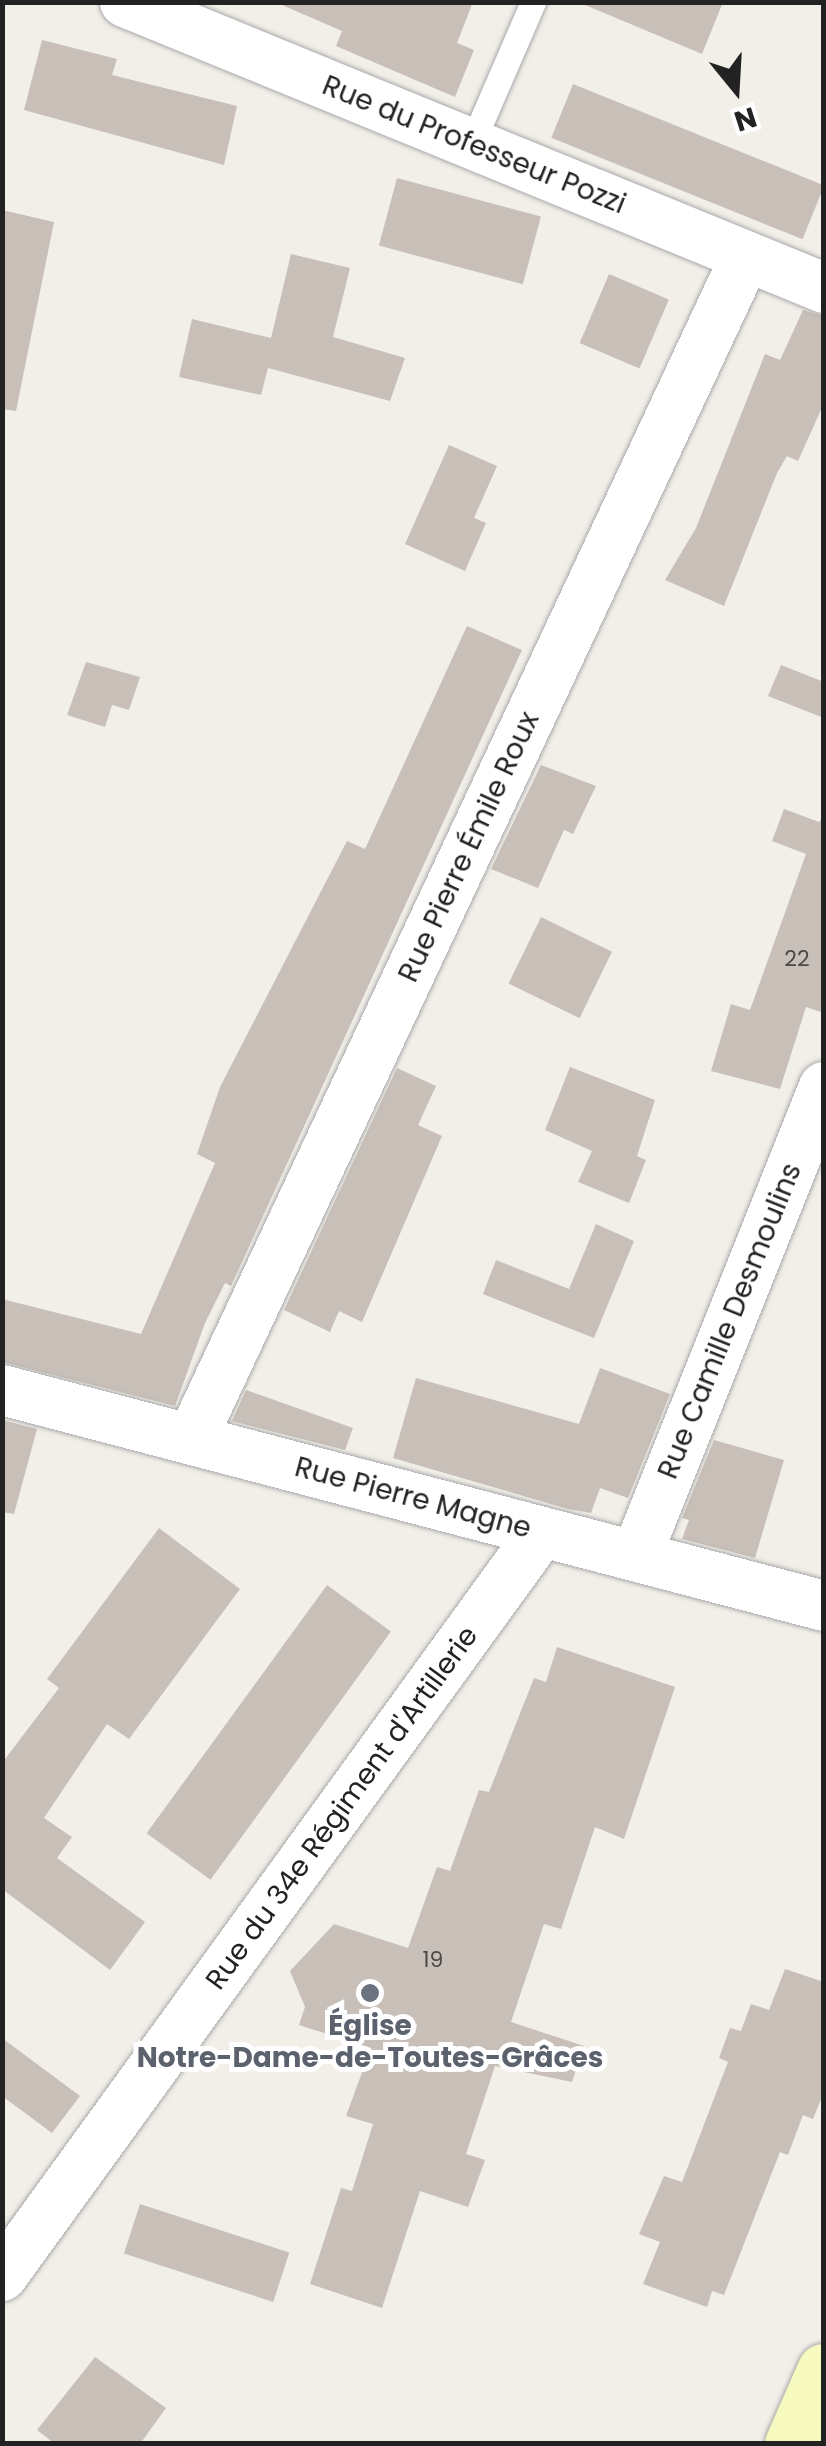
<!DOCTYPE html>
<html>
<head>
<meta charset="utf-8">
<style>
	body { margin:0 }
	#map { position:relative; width:826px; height:2446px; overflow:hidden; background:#f2efe9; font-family:Poppins,sans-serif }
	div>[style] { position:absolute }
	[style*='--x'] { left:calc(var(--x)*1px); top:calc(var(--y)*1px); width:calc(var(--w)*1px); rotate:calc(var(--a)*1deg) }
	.building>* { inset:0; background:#c7bfb8; transform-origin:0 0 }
	.roads { filter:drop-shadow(0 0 2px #a9a9a9) drop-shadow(0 0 2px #a9a9a9) }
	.lane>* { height:25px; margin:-12.5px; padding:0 12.5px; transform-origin:12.5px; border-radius:12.5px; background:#fff }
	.street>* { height:50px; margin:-25px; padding:0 25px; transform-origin:25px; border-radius:25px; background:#fff }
	.secondary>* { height:55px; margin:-27.5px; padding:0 27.5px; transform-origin:27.5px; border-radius:27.5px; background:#f7fabf }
	.dots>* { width:28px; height:28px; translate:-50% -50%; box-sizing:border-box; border:5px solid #fff; border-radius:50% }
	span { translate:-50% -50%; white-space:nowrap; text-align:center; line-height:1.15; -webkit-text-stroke:10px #fff; paint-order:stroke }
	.number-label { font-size:22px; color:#4b4948 }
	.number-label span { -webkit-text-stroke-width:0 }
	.street-label { font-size:28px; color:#222 }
	.worship-label { font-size:28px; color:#5b616d; font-weight:700 }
	.frame { position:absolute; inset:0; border:5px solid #222; pointer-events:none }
	.north { position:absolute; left:686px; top:40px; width:100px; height:100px; -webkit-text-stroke:8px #fff; paint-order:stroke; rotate:162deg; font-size:28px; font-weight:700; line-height:40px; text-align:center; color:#222 }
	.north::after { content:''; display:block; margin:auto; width:35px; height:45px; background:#222; clip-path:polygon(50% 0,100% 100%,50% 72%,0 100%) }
</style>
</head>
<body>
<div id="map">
	<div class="building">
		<i style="clip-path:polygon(275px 2px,473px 2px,457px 43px,474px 50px,455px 97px,336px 46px,342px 31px)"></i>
		<i style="clip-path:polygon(578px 2px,723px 2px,702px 54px)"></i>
		<i style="clip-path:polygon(42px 40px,117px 59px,112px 75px,237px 106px,224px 165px,24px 110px)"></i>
		<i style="left:573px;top:84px;width:271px;height:58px;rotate:22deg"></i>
		<i style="left:397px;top:178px;width:149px;height:70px;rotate:15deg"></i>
		<i style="clip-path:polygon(2px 210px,54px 222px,16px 411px,2px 409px)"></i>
		<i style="clip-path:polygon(291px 254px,350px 268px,333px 337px,405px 358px,390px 401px,268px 368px,261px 395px,179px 377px,192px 319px,271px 338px)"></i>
		<i style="left:609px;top:274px;width:65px;height:75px;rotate:23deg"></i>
		<i style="clip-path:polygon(803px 310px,824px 316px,824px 403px,798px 461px,787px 456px,777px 473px,724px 606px,665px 580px,696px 528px,765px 354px,780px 360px)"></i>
		<i style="clip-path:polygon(449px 445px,497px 466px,474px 518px,486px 523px,465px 571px,405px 544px)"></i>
		<i style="clip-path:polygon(467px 626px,522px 650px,231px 1286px,225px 1283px,205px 1323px,175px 1406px,2px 1362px,2px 1299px,141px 1334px,215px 1163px,197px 1154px,220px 1087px,347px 841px,365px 849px)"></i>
		<i style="clip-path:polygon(86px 662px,140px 677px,129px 710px,112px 705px,105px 727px,67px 715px)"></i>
		<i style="clip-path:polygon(781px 665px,824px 682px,824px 718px,768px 696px)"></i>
		<i style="clip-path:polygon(541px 765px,596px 786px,573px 834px,564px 830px,538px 888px,491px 869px)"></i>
		<i style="clip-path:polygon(784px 809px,819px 822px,824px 816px,824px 1013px,806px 1007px,780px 1089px,711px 1071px,731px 1004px,750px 1010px,806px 854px,772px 841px)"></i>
		<i style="left:541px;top:917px;width:79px;height:74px;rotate:26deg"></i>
		<i style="clip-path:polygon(570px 1067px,655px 1100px,637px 1156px,646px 1160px,629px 1203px,578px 1182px,592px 1151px,545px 1130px)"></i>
		<i style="clip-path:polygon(397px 1068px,436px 1086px,418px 1125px,442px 1136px,362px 1322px,339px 1311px,330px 1332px,284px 1310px)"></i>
		<i style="clip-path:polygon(596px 1224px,634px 1241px,594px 1338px,483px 1294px,496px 1260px,569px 1289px)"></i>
		<i style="clip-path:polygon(600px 1368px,670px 1394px,628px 1498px,600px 1488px,591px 1513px,568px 1509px,393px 1458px,416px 1378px,579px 1424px)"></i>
		<i style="clip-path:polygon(246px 1390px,353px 1428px,345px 1450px,232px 1421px)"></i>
		<i style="clip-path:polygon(2px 1420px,37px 1429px,14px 1514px,2px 1512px)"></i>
		<i style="clip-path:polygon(714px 1440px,784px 1460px,755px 1558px,682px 1539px,689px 1520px,682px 1518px)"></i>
		<i style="clip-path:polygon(159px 1528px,240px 1589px,129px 1739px,107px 1724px,44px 1818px,72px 1837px,57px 1858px,145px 1922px,110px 1970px,2px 1889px,2px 1763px,59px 1688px,47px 1679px)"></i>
		<i style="left:327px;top:1585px;width:79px;height:307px;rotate:36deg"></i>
		<i style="clip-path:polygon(557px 1647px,675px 1687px,624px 1839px,595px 1827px,561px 1929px,544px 1924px,511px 2022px,584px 2046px,572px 2082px,495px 2066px,466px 2154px,485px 2160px,468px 2207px,420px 2191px,382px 2308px,310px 2284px,341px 2188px,352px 2191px,373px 2124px,346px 2116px,371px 2048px,299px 2025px,305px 2007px,290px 1971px,334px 1924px,408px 1948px,437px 1867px,450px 1871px,479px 1790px,489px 1792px,534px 1678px,546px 1682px)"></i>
		<i style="clip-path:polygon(785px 1969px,824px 1982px,824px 2092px,813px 2119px,803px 2115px,788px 2155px,780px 2152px,724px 2295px,712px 2291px,707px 2307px,643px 2284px,660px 2242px,639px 2234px,664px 2176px,682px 2182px,728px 2062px,719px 2058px,730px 2028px,741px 2031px,751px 2004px,769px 2010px)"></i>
		<i style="clip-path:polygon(2px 2038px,80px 2096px,52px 2133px,2px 2096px)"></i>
		<i style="left:140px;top:2204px;width:157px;height:52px;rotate:18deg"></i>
		<i style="clip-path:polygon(95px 2357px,166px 2408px,140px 2444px,55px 2444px,37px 2430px)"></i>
	</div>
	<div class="roads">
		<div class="lane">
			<i style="--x:472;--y:143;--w:154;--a:-66.6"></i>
		</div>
		<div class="street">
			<i style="--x:125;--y:2;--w:755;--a:22.25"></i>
			<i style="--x:2;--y:1390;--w:850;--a:14.72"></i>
			<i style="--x:192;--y:1438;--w:1305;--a:-64.89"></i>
			<i style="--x:637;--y:1554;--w:503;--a:-68.18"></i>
			<i style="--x:2;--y:2276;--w:918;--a:-54.04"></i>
		</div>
		<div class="secondary">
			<i style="--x:792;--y:2444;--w:80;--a:-66.3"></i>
		</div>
	</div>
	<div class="dots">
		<i style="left:370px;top:1993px;background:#6b7280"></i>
	</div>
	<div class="number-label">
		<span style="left:797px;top:959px">22</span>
		<span style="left:433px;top:1960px">19</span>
	</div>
	<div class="street-label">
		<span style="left:474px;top:145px;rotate:22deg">Rue du Professeur Pozzi</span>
		<span style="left:469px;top:847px;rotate:-65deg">Rue Pierre Émile Roux</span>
		<span style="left:730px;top:1321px;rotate:-68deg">Rue Camille Desmoulins</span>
		<span style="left:413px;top:1498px;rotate:15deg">Rue Pierre Magne</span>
		<span style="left:342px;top:1808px;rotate:-54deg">Rue du 34e Régiment d'Artillerie</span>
	</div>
	<div class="worship-label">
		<span style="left:370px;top:2042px">Église<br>Notre-Dame-de-Toutes-Grâces</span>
	</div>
	<div class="frame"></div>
	<div class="north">N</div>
</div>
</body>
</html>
